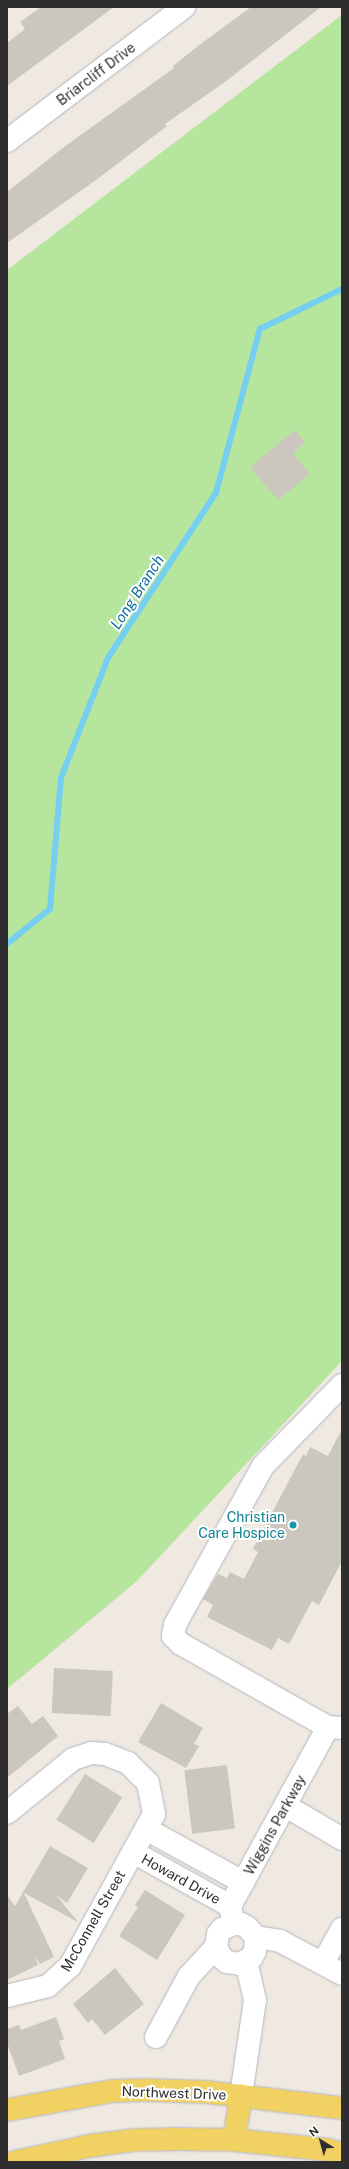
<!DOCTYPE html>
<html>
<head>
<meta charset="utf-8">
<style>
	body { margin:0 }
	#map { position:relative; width:349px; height:2169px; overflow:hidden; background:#efe9e1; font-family:"Public Sans",sans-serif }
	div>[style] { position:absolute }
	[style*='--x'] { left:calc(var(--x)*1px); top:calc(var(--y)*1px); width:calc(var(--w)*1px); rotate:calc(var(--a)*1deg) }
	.green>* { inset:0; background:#b6e59e }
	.stream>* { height:5.5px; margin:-2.75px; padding:0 2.75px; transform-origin:2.75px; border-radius:2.75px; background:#75cff0 }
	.building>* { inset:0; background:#cbc7bf; transform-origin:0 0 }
	.roads { filter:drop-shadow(0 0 1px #b4b7c1) drop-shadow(0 0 1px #b4b7c1) }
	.minor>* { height:22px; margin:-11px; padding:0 11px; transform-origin:11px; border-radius:11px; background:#fff }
	.major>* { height:22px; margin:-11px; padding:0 11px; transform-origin:11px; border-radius:11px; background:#f2d163 }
	.dots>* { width:11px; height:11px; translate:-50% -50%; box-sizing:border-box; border:2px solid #fff; border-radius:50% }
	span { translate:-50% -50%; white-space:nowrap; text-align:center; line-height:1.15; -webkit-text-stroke:4px #fff; paint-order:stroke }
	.street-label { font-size:14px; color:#2e2e2e }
	.culture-label { font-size:14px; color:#0d838f }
	.right { translate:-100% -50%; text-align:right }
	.water-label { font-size:15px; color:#0d6fa3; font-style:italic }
	.frame { position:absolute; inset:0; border:8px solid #2e2e2e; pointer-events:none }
	.north { position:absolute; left:301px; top:2121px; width:40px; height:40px; -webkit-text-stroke:3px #fff; paint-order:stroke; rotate:323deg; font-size:11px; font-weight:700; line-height:16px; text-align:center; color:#2e2e2e }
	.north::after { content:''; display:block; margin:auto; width:14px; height:18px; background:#2e2e2e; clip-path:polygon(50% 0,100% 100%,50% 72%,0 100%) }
</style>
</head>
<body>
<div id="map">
	<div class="green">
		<i style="clip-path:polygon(342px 15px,342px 1361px,137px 1581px,7px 1689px,7px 270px)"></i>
	</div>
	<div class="stream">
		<i style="--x:7;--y:944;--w:55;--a:-39.1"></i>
		<i style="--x:50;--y:909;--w:131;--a:-85.2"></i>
		<i style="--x:61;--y:778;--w:129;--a:-68.6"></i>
		<i style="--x:108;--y:658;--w:197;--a:-56.8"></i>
		<i style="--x:216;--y:493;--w:170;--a:-75"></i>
		<i style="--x:260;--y:329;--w:91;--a:-26"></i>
	</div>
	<div class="building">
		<i style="clip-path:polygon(41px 7px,114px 7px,7px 86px,7px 43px,25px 29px,20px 22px)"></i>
		<i style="clip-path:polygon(251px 7px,321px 7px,225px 82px,165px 124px,167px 126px,96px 180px,7px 243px,7px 192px,64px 147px,174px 68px,173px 66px,198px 46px)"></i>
		<i style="clip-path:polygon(295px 430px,305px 443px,293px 453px,310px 474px,278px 500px,250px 467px)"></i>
		<i style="clip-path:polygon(342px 1429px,342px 1561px,319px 1605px,312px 1601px,289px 1644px,278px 1638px,272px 1650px,207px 1617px,213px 1605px,203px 1599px,218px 1574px,227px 1578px,230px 1572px,244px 1579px,258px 1552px,253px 1549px,303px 1454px,306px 1456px,310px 1447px,328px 1456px)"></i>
		<i style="left:54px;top:1668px;width:59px;height:45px;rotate:3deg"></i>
		<i style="clip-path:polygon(161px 1703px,203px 1728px,194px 1744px,199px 1746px,186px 1768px,138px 1742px)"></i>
		<i style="clip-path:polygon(18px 1706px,32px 1724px,43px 1716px,58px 1736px,7px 1778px,7px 1714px)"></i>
		<i style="left:227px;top:1765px;width:64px;height:43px;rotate:83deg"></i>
		<i style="left:85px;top:1774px;width:44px;height:54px;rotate:32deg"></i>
		<i style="clip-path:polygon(50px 1846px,88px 1868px,67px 1903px,56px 1895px,78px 1922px,24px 1893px,54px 1957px,40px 1964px,35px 1957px,38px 1965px,7px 1980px,7px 1895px,15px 1906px)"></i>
		<i style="clip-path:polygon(145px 1890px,185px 1915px,157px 1960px,119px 1936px,138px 1907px,135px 1905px)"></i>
		<i style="clip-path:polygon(115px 1968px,144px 2004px,105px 2035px,92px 2019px,88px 2023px,73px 2004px)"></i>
		<i style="clip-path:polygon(56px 2017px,64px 2039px,59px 2041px,65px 2059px,19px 2076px,7px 2043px,7px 2029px,19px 2025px,21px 2030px)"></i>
	</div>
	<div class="roads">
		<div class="minor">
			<i style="--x:7;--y:141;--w:222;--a:-37.1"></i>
			<i style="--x:342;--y:1385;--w:113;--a:134.3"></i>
			<i style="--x:263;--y:1466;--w:182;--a:119"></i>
			<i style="--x:175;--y:1625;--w:11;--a:100"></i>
			<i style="--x:173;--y:1636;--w:11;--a:45"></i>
			<i style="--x:181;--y:1644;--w:169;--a:29.5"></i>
			<i style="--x:328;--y:1727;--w:14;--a:4"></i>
			<i style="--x:286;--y:1806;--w:65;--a:30.5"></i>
			<i style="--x:7;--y:1813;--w:85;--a:-39.3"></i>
			<i style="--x:73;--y:1759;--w:19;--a:-18"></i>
			<i style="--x:91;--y:1753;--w:14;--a:4"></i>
			<i style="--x:105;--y:1754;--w:25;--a:21"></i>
			<i style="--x:128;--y:1763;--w:28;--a:45"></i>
			<i style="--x:148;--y:1783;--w:32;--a:79"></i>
			<i style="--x:154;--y:1814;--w:174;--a:118.9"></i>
			<i style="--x:70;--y:1966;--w:30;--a:138"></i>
			<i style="--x:48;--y:1986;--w:42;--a:166.3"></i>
			<i style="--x:146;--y:1829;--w:111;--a:28.7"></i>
			<i style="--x:133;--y:1852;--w:111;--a:29.1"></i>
			<i style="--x:234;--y:1924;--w:18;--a:-103"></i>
			<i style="--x:230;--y:1906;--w:204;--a:-61.3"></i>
			<i style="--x:256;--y:1937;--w:24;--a:9"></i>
			<i style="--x:280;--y:1941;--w:70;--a:28"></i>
			<i style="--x:323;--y:1963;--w:39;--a:-61"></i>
			<i style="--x:156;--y:2037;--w:69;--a:-61.6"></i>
			<i style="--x:189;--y:1976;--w:40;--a:-47"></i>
			<i style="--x:216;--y:1947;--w:13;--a:-81"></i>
			<i style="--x:218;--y:1934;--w:6;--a:-51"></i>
			<i style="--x:222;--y:1929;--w:13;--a:-23"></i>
			<i style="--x:234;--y:1924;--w:7;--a:0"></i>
			<i style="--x:241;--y:1924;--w:7;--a:27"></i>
			<i style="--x:247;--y:1927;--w:13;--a:48"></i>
			<i style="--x:256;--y:1937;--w:14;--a:94"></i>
			<i style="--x:255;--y:1951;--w:7;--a:117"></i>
			<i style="--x:252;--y:1957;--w:14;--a:150"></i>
			<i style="--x:240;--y:1964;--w:13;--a:-171"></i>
			<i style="--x:227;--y:1962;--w:6;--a:-141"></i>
			<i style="--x:222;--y:1958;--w:13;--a:-119"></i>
			<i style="--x:241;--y:2096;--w:97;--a:-81.7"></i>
			<i style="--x:255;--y:2000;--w:39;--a:-103"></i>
		</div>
		<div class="major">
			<i style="--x:7;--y:2110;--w:108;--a:-10.2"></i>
			<i style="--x:113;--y:2091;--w:32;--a:-2"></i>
			<i style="--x:145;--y:2090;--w:62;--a:1.8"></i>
			<i style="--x:207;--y:2092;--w:136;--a:6.8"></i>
			<i style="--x:234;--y:2140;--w:45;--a:-81"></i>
			<i style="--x:15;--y:2162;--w:76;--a:-12.2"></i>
			<i style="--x:89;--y:2146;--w:45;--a:-7.6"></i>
			<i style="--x:134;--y:2140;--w:39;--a:-1"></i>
			<i style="--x:173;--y:2139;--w:61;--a:0.9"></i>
			<i style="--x:234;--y:2140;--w:96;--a:6"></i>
			<i style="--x:329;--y:2150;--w:14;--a:17"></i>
		</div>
	</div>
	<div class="dots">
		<i style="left:293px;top:1525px;background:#0f9aa8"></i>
	</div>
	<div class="street-label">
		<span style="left:96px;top:74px;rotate:-37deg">Briarcliff Drive</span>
		<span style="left:275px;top:1825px;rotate:-61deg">Wiggins Parkway</span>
		<span style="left:181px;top:1879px;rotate:29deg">Howard Drive</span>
		<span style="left:93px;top:1921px;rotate:-60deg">McConnell Street</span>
		<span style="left:174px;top:2093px;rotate:2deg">Northwest Drive</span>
	</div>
	<div class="culture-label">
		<span class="right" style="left:285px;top:1525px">Christian<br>Care Hospice</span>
	</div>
	<div class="water-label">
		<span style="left:137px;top:592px;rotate:-57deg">Long Branch</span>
	</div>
	<div class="frame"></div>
	<div class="north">N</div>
</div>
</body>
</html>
